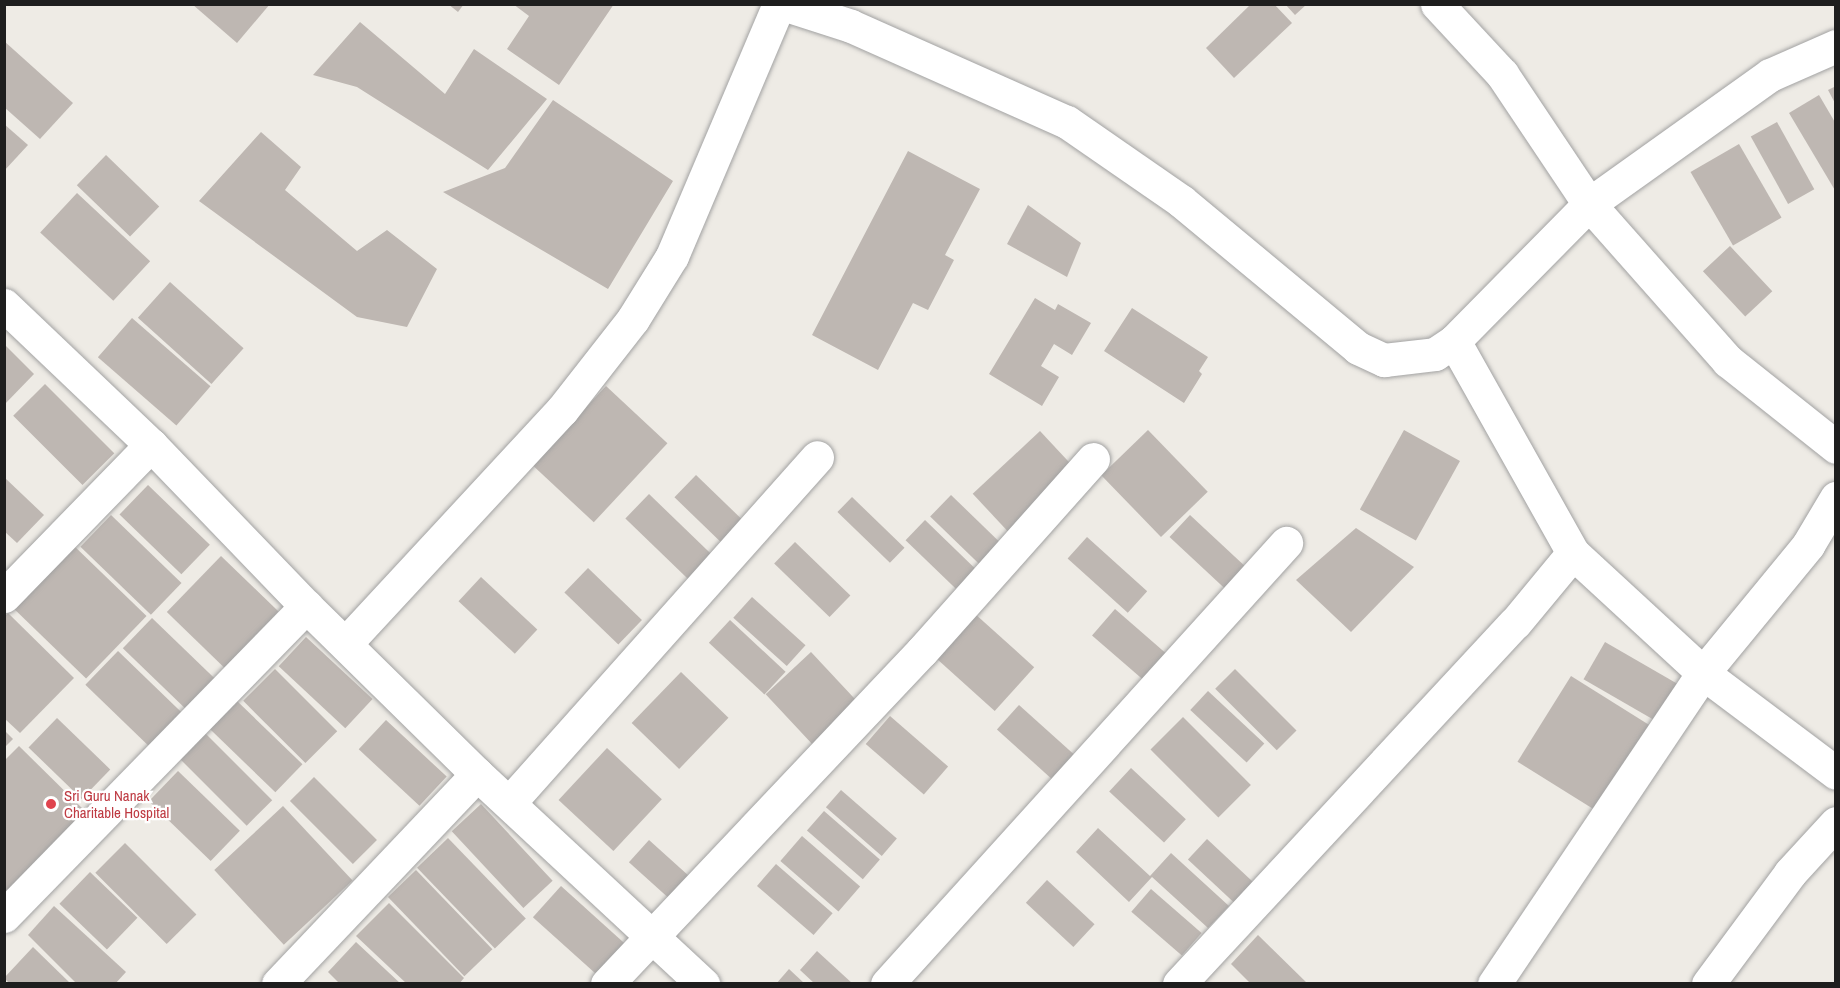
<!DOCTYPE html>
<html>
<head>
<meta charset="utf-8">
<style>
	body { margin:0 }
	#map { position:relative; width:1840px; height:988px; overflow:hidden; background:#eeebe5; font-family:"Archivo Narrow",sans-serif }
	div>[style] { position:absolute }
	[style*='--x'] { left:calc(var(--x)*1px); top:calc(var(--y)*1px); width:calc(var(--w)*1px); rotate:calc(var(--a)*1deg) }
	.building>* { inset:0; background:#beb7b2; transform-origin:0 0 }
	.roads { filter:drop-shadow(0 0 2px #a2a2a2) drop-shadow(0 0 2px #a2a2a2) }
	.minor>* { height:33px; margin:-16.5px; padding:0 16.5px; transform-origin:16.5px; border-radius:16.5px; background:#fff }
	.dots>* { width:16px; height:16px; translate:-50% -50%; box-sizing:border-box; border:3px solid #fff; border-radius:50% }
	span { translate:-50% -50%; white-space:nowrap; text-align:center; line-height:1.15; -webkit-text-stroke:4.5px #fff; paint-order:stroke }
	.health-label { font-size:15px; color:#be3a42 }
	.left { translate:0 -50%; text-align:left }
	.frame { position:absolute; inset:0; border:6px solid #1e1e1e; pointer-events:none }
</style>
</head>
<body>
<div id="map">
	<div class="building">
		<i style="clip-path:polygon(192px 4px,270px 4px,237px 43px)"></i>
		<i style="clip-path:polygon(448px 4px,464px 4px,458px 12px)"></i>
		<i style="clip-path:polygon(513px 4px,614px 4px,559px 85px,507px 49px,529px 16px)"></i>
		<i style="clip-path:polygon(1251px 4px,1274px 4px,1292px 23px,1234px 78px,1206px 48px)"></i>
		<i style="clip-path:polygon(1285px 4px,1307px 4px,1295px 15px)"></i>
		<i style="clip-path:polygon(360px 22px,445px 94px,474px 49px,547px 99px,488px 170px,357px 87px,313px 75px)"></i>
		<i style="clip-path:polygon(4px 41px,73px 103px,40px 139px,4px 107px)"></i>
		<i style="clip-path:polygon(1836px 86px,1836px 105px,1828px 90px)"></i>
		<i style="clip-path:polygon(1819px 95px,1836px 124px,1836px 192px,1789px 113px)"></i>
		<i style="clip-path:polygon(553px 100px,673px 181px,608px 289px,443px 192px,505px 168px)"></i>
		<i style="left:1777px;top:122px;width:77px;height:30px;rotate:61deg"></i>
		<i style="clip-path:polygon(4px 124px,28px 145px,4px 171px)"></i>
		<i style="clip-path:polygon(261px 132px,301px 167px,285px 190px,357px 251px,387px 230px,437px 269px,407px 327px,357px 317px,199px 201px)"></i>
		<i style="left:1739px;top:144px;width:85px;height:56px;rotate:60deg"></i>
		<i style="clip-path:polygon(908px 151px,980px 189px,945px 255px,954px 260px,928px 310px,913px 303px,878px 370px,812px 335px)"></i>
		<i style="left:106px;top:155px;width:74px;height:42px;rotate:44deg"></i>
		<i style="left:77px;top:193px;width:100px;height:54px;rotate:43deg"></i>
		<i style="clip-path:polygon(1028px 205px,1081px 243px,1067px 277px,1007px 244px)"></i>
		<i style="left:1730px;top:246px;width:62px;height:37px;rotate:47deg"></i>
		<i style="left:170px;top:282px;width:99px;height:48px;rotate:42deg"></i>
		<i style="clip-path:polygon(1035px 298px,1055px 310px,1058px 304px,1091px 323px,1072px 355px,1054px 344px,1041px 366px,1059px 377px,1042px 406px,989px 374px)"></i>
		<i style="clip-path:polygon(1132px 308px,1208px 357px,1199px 371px,1202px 374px,1184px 403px,1104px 351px)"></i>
		<i style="left:132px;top:318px;width:104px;height:52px;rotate:41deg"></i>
		<i style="clip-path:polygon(4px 344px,34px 374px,4px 405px)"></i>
		<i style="left:45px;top:384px;width:98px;height:45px;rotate:45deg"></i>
		<i style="left:606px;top:386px;width:84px;height:108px;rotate:43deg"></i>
		<i style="left:1148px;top:430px;width:86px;height:65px;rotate:46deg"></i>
		<i style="left:1404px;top:430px;width:64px;height:91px;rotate:29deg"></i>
		<i style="left:1040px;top:431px;width:54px;height:92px;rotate:47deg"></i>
		<i style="left:696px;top:475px;width:69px;height:31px;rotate:44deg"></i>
		<i style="clip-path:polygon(4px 477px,44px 515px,17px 543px,4px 531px)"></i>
		<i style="left:148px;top:485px;width:86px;height:41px;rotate:44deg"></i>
		<i style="left:649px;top:494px;width:90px;height:34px;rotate:44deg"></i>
		<i style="left:951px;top:495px;width:70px;height:30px;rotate:44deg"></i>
		<i style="left:852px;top:497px;width:73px;height:21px;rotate:44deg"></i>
		<i style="left:111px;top:515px;width:98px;height:44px;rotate:44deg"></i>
		<i style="left:1190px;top:515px;width:87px;height:30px;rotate:43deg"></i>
		<i style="left:925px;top:520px;width:70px;height:28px;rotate:44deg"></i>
		<i style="clip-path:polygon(1356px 528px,1414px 567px,1351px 632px,1296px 580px)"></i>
		<i style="left:1087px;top:537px;width:81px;height:29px;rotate:42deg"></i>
		<i style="left:795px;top:542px;width:77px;height:30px;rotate:44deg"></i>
		<i style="left:71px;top:543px;width:105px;height:87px;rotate:44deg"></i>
		<i style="left:221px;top:556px;width:80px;height:78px;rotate:44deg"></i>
		<i style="left:588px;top:568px;width:75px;height:34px;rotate:44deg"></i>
		<i style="left:481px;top:577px;width:77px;height:33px;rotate:43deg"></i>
		<i style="left:752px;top:597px;width:72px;height:28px;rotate:42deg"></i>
		<i style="left:1115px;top:609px;width:67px;height:35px;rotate:41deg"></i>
		<i style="clip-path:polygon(8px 613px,74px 678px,20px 733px,4px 718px,4px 617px)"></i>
		<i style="left:974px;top:613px;width:81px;height:59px;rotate:42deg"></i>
		<i style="left:152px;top:618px;width:93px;height:42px;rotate:44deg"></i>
		<i style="left:730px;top:620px;width:76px;height:31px;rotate:43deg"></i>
		<i style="left:306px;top:637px;width:91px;height:40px;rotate:43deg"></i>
		<i style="left:1605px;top:642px;width:87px;height:43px;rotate:30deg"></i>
		<i style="left:118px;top:651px;width:95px;height:47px;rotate:44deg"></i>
		<i style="left:811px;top:652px;width:76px;height:62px;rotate:47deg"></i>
		<i style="left:275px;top:669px;width:88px;height:45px;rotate:45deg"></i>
		<i style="left:1235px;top:669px;width:87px;height:28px;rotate:45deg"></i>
		<i style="left:681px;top:672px;width:66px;height:71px;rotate:44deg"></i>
		<i style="left:1571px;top:676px;width:97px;height:101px;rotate:32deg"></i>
		<i style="left:1208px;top:691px;width:77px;height:26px;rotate:43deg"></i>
		<i style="left:237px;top:701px;width:91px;height:39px;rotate:44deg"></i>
		<i style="left:1019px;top:705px;width:76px;height:33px;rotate:42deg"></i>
		<i style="left:890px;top:716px;width:77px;height:37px;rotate:41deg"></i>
		<i style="left:1183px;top:717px;width:96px;height:46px;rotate:45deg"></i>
		<i style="left:57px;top:718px;width:74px;height:41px;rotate:44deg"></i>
		<i style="left:386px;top:720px;width:83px;height:40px;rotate:43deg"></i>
		<i style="clip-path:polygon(4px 730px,13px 739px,4px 748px)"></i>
		<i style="left:205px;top:733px;width:95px;height:36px;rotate:45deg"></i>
		<i style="clip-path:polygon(19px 746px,88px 814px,4px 901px,4px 761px)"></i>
		<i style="left:607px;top:748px;width:75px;height:71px;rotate:43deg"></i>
		<i style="left:1131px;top:768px;width:75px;height:32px;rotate:43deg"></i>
		<i style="left:178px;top:771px;width:86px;height:42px;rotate:44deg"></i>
		<i style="left:314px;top:777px;width:89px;height:34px;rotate:45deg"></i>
		<i style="left:841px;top:790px;width:74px;height:23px;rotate:41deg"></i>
		<i style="left:481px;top:804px;width:105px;height:40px;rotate:47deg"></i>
		<i style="left:283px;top:806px;width:102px;height:94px;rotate:47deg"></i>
		<i style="left:824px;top:811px;width:74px;height:26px;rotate:41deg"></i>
		<i style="clip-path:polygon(1098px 828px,1150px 876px,1171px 853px,1229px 906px,1208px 928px,1152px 877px,1129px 902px,1076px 852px)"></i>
		<i style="left:802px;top:836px;width:77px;height:33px;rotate:41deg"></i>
		<i style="left:448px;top:838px;width:112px;height:43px;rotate:46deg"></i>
		<i style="left:1207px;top:839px;width:67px;height:28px;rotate:43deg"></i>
		<i style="left:649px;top:840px;width:62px;height:30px;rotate:42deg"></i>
		<i style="left:125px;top:843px;width:101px;height:42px;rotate:45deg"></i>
		<i style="left:776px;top:864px;width:75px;height:29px;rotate:41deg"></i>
		<i style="left:416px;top:870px;width:110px;height:39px;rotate:46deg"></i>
		<i style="left:90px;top:872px;width:66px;height:44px;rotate:44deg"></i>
		<i style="left:1047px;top:880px;width:65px;height:31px;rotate:43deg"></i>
		<i style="left:561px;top:886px;width:85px;height:42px;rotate:42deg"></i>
		<i style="left:1151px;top:889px;width:67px;height:30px;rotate:41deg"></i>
		<i style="clip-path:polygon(389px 903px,464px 978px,459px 984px,407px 984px,356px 936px)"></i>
		<i style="clip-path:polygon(54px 906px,126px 972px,115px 984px,77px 984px,28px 935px)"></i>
		<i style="clip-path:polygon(1258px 935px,1308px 984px,1251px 984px,1231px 964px)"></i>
		<i style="clip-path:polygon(356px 942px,401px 984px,340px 984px,328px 972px)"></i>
		<i style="clip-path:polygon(33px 947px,71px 984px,10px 984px,4px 978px)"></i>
		<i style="clip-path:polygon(817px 951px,853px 984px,815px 984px,800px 970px)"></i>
		<i style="clip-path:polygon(789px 969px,805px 984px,776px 984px)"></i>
	</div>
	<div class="roads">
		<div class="minor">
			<i style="--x:783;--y:4;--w:71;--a:17.9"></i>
			<i style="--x:851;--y:26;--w:236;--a:24"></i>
			<i style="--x:1067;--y:122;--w:139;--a:34.7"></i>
			<i style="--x:1181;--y:201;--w:230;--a:39.7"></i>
			<i style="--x:1358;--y:348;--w:29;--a:25"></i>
			<i style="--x:1384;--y:360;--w:51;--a:-6.7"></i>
			<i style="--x:1435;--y:354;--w:23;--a:-34"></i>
			<i style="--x:1454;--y:341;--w:192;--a:-45.4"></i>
			<i style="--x:1589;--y:204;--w:222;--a:-35.5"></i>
			<i style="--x:1770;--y:75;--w:72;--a:-23.7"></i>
			<i style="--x:1437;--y:4;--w:96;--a:47.1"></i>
			<i style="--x:1502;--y:74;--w:156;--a:56.2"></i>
			<i style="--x:1589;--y:204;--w:210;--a:48.5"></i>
			<i style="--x:1728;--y:361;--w:138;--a:38.5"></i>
			<i style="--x:4;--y:305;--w:203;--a:43.6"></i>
			<i style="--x:151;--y:445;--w:223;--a:46.1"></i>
			<i style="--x:306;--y:606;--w:240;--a:44.5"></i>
			<i style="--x:477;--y:774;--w:309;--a:42.9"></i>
			<i style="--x:1573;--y:553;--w:177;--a:42.7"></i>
			<i style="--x:1703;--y:673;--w:166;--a:36.9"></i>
			<i style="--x:4;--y:596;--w:211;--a:-45.8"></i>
			<i style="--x:346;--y:643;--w:318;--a:-47.2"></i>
			<i style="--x:562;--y:410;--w:115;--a:-52"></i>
			<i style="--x:633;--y:319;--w:74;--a:-58.2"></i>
			<i style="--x:672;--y:256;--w:274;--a:-67"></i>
			<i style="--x:509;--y:803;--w:463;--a:-48.3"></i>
			<i style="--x:4;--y:916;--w:433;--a:-45.7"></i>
			<i style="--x:278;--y:984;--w:289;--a:-46.5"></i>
			<i style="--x:607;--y:984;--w:458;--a:-46.6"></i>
			<i style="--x:922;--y:651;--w:257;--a:-48.3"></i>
			<i style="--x:887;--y:984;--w:595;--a:-47.86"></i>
			<i style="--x:1179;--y:984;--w:493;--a:-47.1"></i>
			<i style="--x:1515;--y:623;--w:91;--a:-50.4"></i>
			<i style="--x:1573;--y:553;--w:243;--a:-119.3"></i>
			<i style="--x:1494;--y:984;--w:375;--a:-56.1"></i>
			<i style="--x:1703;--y:673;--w:166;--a:-50.6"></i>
			<i style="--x:1808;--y:545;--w:55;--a:-59.2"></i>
			<i style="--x:1708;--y:984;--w:138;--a:-53.5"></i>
			<i style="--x:1790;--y:873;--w:68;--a:-47.4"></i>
		</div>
	</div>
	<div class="dots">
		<i style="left:51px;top:804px;background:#e0444e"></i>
	</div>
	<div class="health-label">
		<span class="left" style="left:64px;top:804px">Sri Guru Nanak<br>Charitable Hospital</span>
	</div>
	<div class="frame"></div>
</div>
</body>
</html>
